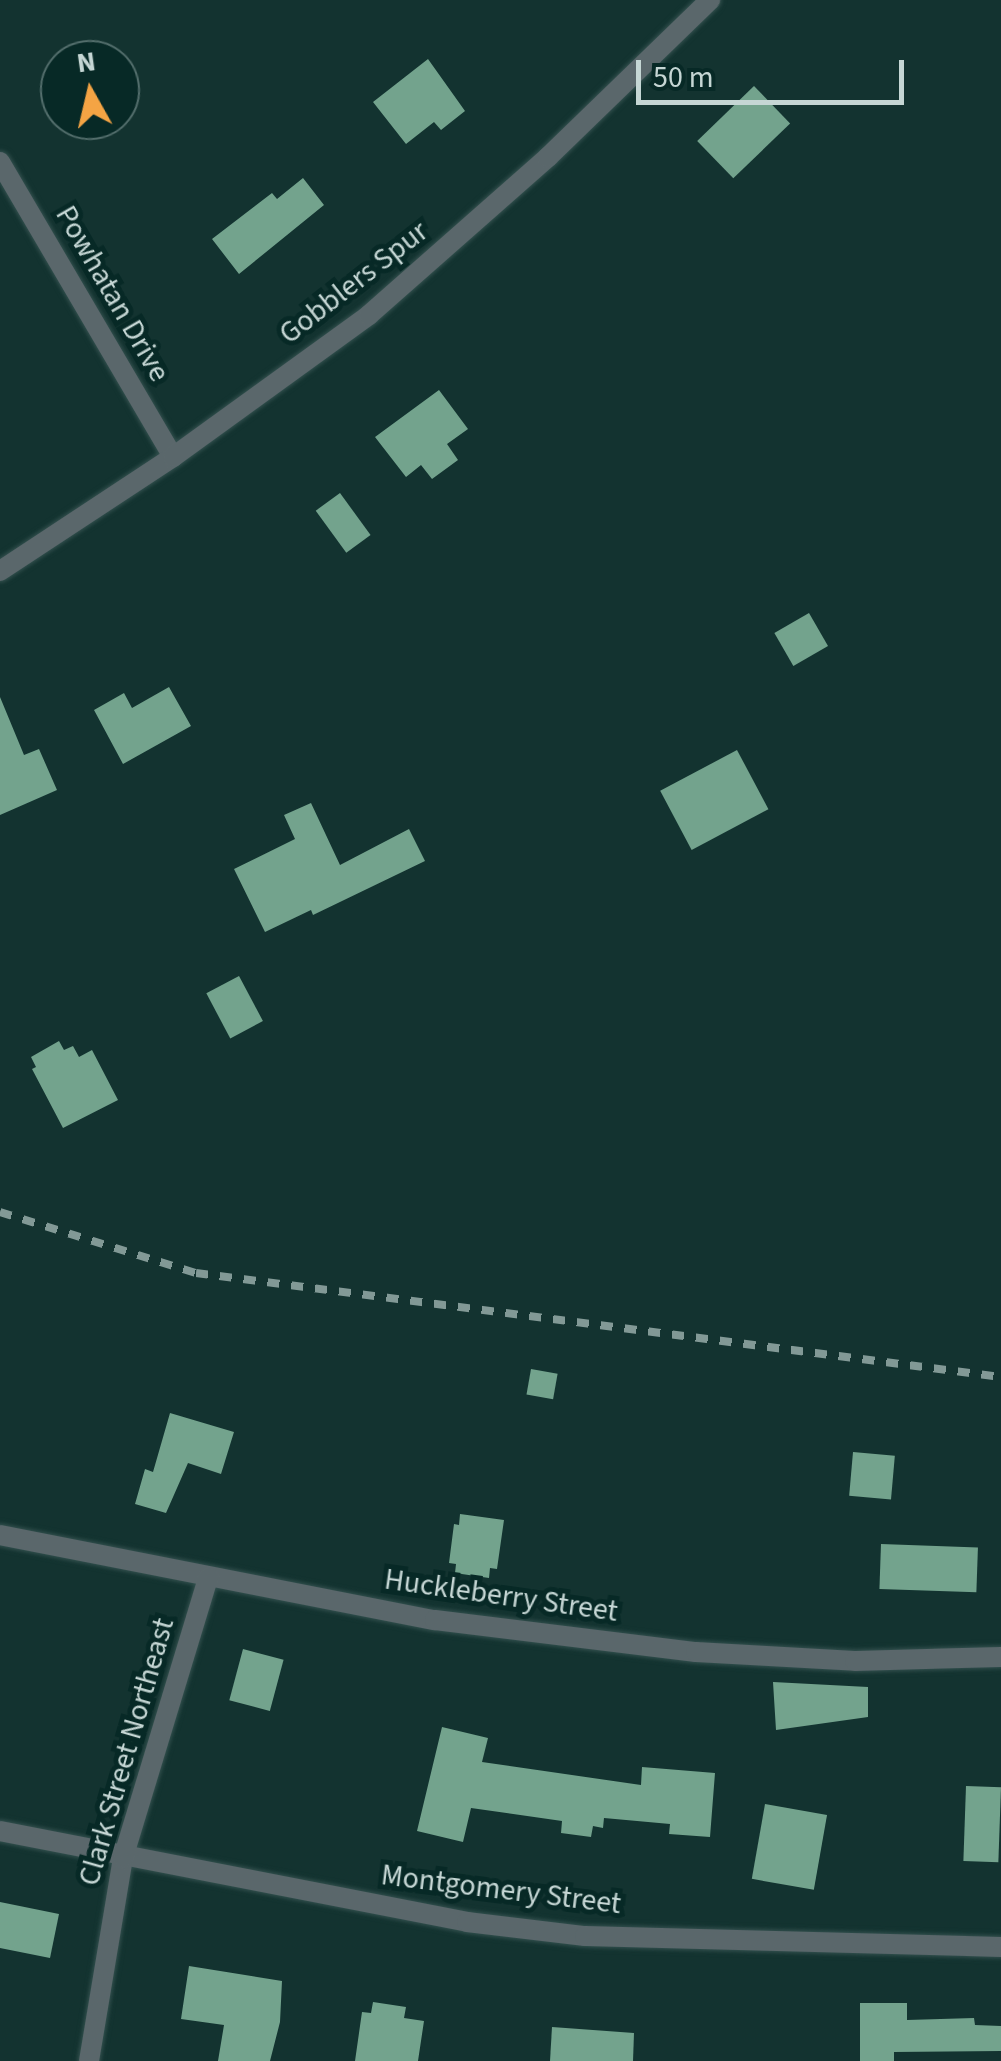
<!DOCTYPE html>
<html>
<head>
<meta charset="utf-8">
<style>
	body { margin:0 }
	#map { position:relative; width:1001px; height:2061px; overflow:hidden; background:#133330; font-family:"Source Sans 3",sans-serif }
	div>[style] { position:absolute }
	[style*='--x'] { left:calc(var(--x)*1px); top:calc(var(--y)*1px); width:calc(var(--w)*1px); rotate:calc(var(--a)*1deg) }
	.building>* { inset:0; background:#73a38d; transform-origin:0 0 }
	.roads { filter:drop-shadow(0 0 2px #33504e) drop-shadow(0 0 2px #33504e) }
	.minor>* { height:20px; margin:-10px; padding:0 10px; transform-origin:10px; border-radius:10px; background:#5a676b }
	.rail>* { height:8px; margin-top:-4px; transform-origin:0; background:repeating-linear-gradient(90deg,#829996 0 12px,transparent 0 24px) }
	span { translate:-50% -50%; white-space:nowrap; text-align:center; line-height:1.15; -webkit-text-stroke:10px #072926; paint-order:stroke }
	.street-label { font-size:30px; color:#c5d6d4 }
	.north { position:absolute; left:40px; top:40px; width:100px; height:100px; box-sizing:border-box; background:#072926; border:2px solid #536e6c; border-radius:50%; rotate:352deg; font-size:28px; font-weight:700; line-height:40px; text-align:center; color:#c5d6d4 }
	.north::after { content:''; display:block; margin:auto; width:35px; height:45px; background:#f4a444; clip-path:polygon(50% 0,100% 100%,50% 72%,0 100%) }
	.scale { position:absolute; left:636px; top:60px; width:268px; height:45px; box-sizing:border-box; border:5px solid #c5d6d4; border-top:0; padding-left:12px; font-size:30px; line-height:35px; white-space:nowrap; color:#c5d6d4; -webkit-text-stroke:8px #072926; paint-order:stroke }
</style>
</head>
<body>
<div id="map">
	<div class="building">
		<i style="clip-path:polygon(428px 59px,465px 111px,441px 130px,434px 122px,406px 144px,373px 102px)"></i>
		<i style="left:754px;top:86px;width:52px;height:79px;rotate:46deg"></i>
		<i style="clip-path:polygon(303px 178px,324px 205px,239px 274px,212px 239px,272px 193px,277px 199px)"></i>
		<i style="clip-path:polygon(439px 390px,468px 429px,447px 444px,458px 460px,432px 479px,421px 465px,406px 477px,375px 437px)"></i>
		<i style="left:340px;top:493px;width:52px;height:30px;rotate:54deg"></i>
		<i style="left:809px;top:613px;width:38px;height:40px;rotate:60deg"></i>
		<i style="clip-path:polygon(169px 687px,191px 726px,123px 764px,94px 710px,124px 693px,132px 708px)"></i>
		<i style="clip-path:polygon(0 697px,24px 755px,39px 749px,57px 790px,0 815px)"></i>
		<i style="left:737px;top:750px;width:67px;height:87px;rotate:62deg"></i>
		<i style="clip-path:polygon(311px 803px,340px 865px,409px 829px,425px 861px,313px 915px,311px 910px,265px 932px,234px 869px,295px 839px,284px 815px)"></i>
		<i style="left:239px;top:976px;width:51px;height:37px;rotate:62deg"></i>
		<i style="clip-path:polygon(59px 1041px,64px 1050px,73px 1046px,79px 1057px,92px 1050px,118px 1100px,63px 1128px,32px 1069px,36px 1067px,31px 1057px)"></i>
		<i style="left:531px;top:1369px;width:27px;height:26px;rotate:10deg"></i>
		<i style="clip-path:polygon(170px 1413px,234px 1432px,221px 1474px,188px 1463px,166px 1513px,135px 1504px,145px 1469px,153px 1472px)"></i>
		<i style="left:853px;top:1452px;width:42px;height:44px;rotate:5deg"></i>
		<i style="clip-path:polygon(460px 1514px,504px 1520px,497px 1569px,490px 1568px,489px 1578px,455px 1573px,456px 1564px,449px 1563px,454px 1524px,459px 1525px)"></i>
		<i style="left:881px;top:1544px;width:97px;height:45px;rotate:2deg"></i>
		<i style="left:243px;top:1649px;width:42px;height:53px;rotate:15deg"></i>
		<i style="clip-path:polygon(773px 1682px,868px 1687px,868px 1717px,776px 1730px)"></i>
		<i style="clip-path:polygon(442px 1727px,488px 1738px,482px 1762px,641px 1785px,642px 1767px,715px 1773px,710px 1837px,669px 1834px,670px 1824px,604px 1818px,603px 1828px,593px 1826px,591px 1837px,561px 1833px,562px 1821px,471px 1808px,463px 1842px,417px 1831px)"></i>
		<i style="left:966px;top:1786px;width:35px;height:75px;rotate:2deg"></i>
		<i style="left:765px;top:1804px;width:63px;height:76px;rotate:10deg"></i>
		<i style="clip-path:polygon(0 1902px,59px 1914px,50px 1958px,0 1948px)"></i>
		<i style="clip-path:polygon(189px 1966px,282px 1981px,280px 2022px,270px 2061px,218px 2061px,224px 2025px,181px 2019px)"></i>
		<i style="clip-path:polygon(373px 2002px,406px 2007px,404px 2018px,424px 2021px,418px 2061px,355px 2061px,362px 2012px,371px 2013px)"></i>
		<i style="clip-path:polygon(860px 2003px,907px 2003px,907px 2020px,974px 2018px,975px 2025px,1001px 2026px,1001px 2051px,894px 2052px,894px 2061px,860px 2061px)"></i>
		<i style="clip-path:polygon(552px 2027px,634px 2033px,633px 2061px,550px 2061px)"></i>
	</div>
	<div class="roads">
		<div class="minor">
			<i style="--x:0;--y:162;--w:342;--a:59.6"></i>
			<i style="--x:0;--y:571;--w:207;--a:-33.4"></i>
			<i style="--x:173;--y:457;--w:242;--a:-35.9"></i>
			<i style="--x:369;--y:315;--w:239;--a:-41.4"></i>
			<i style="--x:548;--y:157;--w:226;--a:-44.1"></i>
			<i style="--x:0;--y:1535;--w:443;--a:11.1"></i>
			<i style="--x:435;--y:1620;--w:263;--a:7"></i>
			<i style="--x:696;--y:1652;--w:159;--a:3.2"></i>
			<i style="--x:855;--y:1661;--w:146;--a:-1.6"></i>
			<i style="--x:0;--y:1831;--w:476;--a:11"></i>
			<i style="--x:467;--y:1922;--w:119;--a:6.8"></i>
			<i style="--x:585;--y:1936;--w:416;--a:1.5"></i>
			<i style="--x:89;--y:2061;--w:206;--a:-80.5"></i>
			<i style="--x:123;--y:1858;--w:293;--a:-73.1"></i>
		</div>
	</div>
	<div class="rail">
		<i style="--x:0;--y:1212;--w:205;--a:17.3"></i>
		<i style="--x:196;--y:1273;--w:812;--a:7.36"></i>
	</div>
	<div class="street-label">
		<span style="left:354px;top:283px;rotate:-38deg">Gobblers Spur</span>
		<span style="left:112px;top:294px;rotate:60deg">Powhatan Drive</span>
		<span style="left:501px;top:1596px;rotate:8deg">Huckleberry Street</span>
		<span style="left:127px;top:1752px;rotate:-74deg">Clark Street Northeast</span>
		<span style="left:501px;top:1890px;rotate:7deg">Montgomery Street</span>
	</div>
	<div class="north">N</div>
	<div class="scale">50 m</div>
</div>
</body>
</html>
